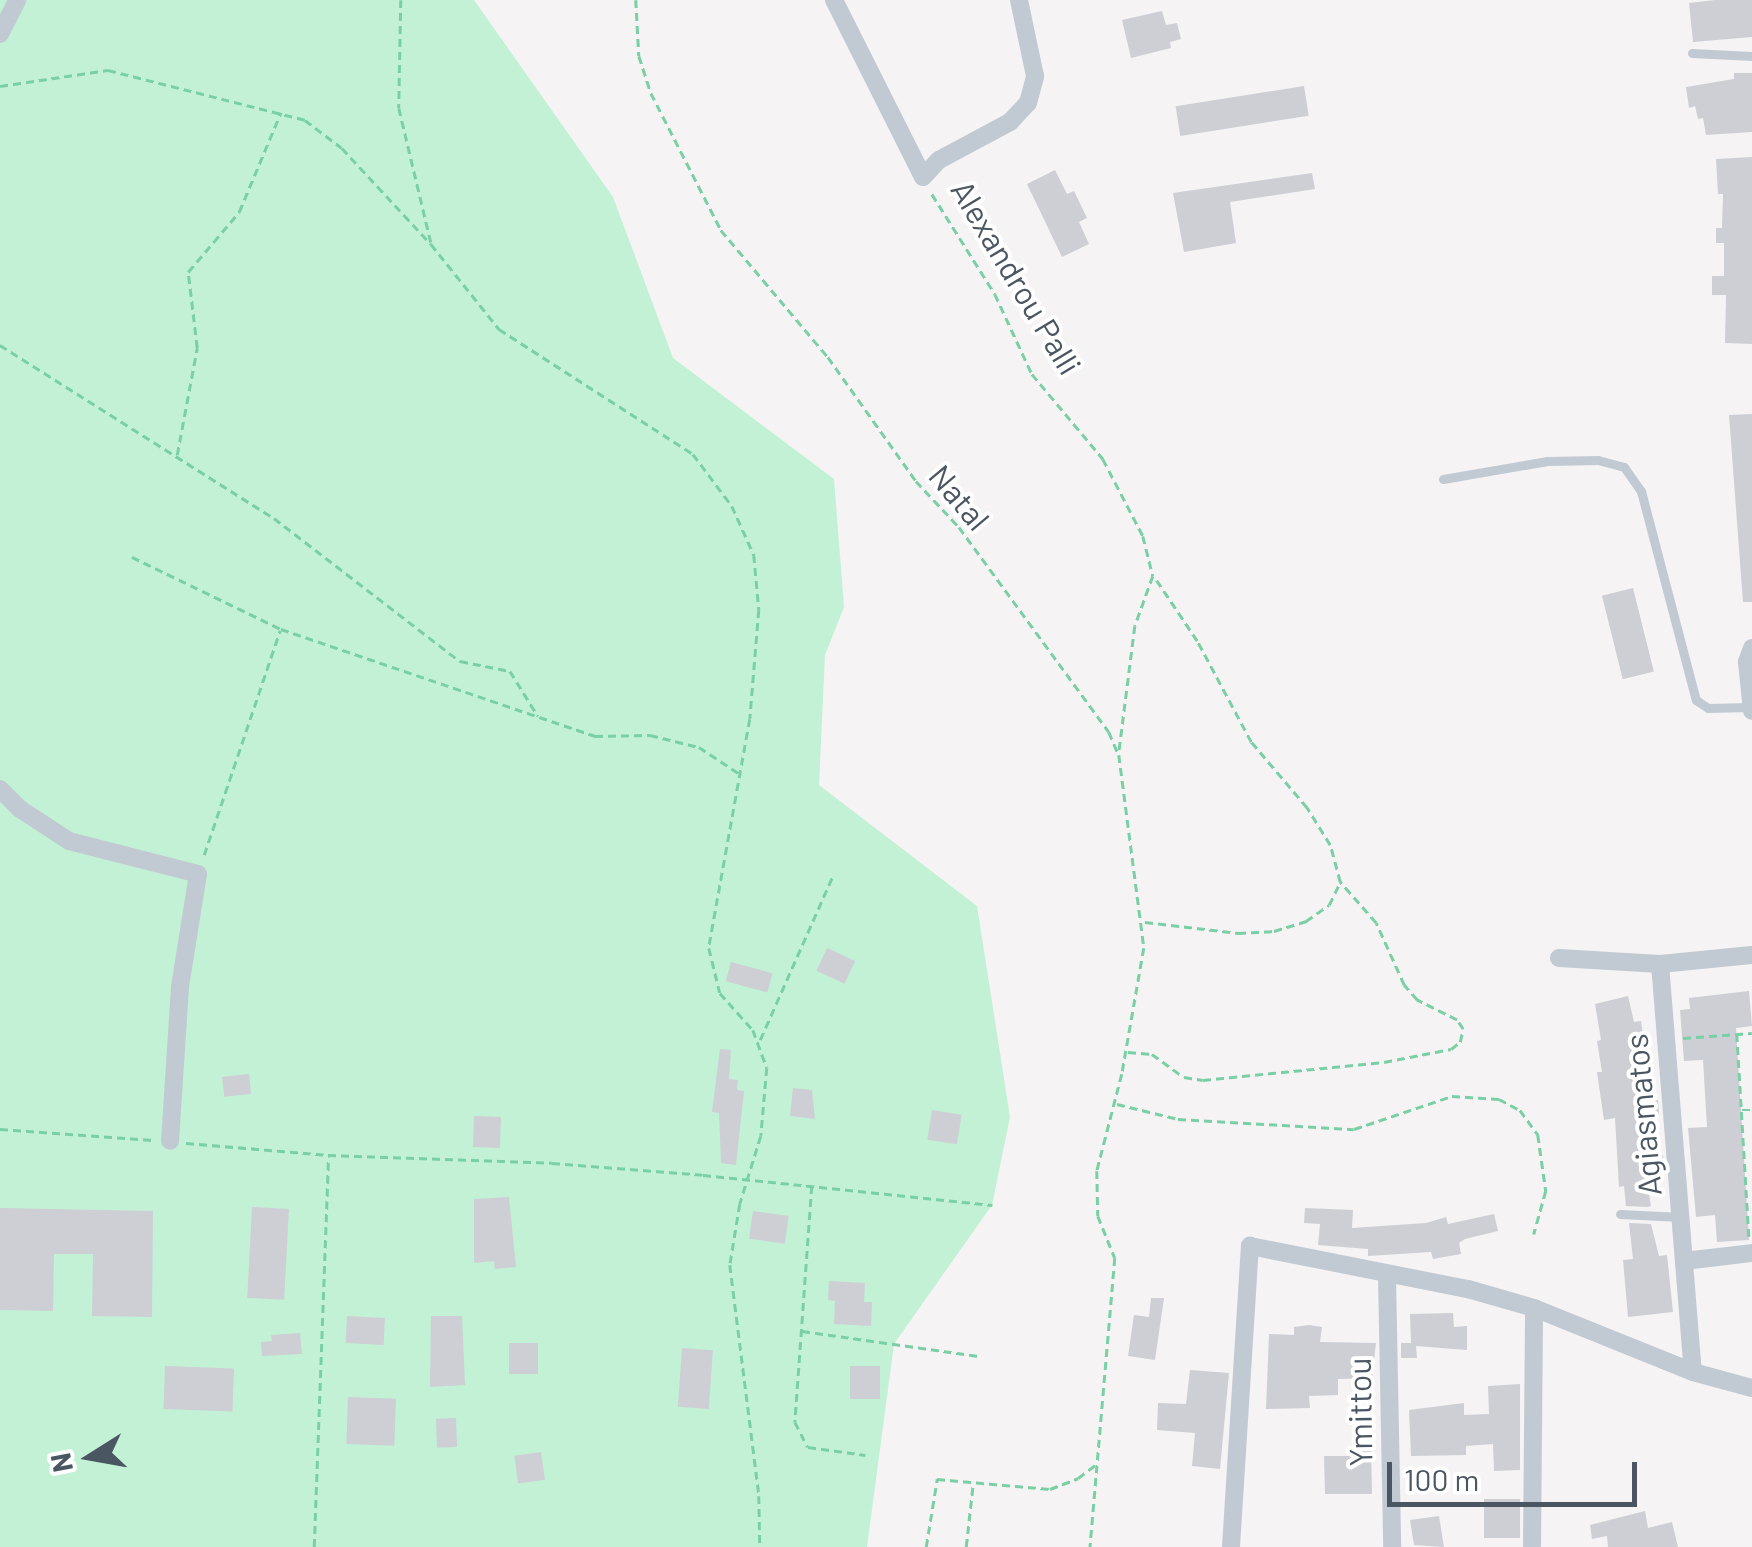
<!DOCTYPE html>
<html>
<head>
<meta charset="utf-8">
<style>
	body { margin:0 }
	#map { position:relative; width:1752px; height:1547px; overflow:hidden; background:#f5f3f3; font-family:Barlow,sans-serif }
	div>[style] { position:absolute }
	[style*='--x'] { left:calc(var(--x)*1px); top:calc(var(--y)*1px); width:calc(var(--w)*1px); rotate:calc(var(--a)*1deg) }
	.green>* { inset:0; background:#c3f1d5 }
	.building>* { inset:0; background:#cdcfd5; transform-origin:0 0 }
	.path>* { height:2.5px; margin-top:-1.25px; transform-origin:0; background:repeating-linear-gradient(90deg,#7ad0a6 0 8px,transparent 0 13px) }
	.lane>* { height:9px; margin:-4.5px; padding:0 4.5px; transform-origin:4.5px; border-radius:4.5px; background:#c1cad2 }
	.street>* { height:18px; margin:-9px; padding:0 9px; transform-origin:9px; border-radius:9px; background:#c1cad2 }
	span { translate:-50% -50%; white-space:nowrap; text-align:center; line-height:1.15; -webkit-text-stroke:8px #fff; paint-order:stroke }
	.street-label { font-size:32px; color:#4a5661 }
	.north { position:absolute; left:40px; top:1407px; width:100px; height:100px; -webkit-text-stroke:8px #fff; paint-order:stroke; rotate:259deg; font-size:28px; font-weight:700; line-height:40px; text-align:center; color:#4a5661 }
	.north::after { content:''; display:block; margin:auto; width:35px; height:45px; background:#4a5661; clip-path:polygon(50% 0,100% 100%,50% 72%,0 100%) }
	.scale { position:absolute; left:1387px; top:1462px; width:250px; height:45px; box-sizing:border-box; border:5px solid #4a5661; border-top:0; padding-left:12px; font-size:30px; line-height:35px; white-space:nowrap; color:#4a5661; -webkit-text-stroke:8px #fff; paint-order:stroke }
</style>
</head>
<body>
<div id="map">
	<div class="green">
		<i style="clip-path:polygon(0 0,474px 0,613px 197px,673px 358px,834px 479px,844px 607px,825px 655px,819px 785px,977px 906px,1010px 1117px,992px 1205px,894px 1344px,867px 1547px,0 1547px)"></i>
	</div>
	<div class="building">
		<i style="clip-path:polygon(1715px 0,1752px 0,1752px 37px,1693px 42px,1689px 3px)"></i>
		<i style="clip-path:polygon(1162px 11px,1166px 25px,1177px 23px,1181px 39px,1170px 42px,1171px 48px,1131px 58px,1122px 20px)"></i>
		<i style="clip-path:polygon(1734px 73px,1752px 73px,1752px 132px,1706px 135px,1703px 118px,1698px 119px,1695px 106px,1689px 108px,1686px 87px,1734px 79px)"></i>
		<i style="left:1304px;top:86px;width:30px;height:130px;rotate:81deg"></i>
		<i style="clip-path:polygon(1752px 157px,1752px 344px,1725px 343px,1726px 295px,1712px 295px,1712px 276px,1724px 276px,1724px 243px,1716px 243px,1716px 228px,1722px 228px,1723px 194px,1718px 194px,1716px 159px)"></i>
		<i style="clip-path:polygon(1055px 170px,1067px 194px,1074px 191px,1087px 218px,1079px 222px,1089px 244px,1062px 257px,1027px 184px)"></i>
		<i style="clip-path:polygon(1312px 173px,1315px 189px,1230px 202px,1236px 243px,1184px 252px,1173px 193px)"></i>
		<i style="clip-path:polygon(1752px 414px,1752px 602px,1743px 602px,1729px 415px)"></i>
		<i style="left:1633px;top:588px;width:86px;height:32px;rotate:76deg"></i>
		<i style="left:827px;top:948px;width:31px;height:25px;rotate:25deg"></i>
		<i style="left:731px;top:962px;width:43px;height:20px;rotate:15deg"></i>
		<i style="clip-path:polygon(1749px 991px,1752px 1026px,1736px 1028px,1749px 1240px,1717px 1242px,1715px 1215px,1696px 1217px,1688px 1128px,1707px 1127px,1703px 1060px,1684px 1061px,1680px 1010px,1690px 1009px,1689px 998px)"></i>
		<i style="clip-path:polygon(1628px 996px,1634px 1022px,1641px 1021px,1652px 1101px,1658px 1100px,1659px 1114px,1651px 1115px,1655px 1155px,1663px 1155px,1664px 1169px,1645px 1171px,1651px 1206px,1647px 1207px,1626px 1206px,1624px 1186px,1619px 1187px,1615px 1118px,1604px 1120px,1597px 1072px,1602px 1072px,1597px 1041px,1601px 1040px,1595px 1004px)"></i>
		<i style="clip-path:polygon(720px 1049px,731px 1050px,729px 1079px,738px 1080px,737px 1090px,744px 1091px,736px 1165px,721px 1163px,719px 1113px,712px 1112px)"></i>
		<i style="left:249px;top:1074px;width:20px;height:27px;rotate:84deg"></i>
		<i style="clip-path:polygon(793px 1088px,812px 1090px,815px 1119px,790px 1116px)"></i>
		<i style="left:932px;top:1110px;width:30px;height:30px;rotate:9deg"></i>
		<i style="left:474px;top:1116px;width:27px;height:31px;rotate:2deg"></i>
		<i style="clip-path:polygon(509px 1197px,516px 1267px,495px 1269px,494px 1261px,474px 1263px,474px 1199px)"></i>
		<i style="left:252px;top:1207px;width:37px;height:91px;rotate:3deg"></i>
		<i style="clip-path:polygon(0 1208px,153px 1211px,152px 1317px,92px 1316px,93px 1254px,54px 1254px,53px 1311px,0 1310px)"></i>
		<i style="clip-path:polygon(1305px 1208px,1353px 1210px,1352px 1228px,1426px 1223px,1446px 1217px,1448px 1224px,1494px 1214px,1498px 1231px,1465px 1239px,1459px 1243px,1461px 1254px,1433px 1259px,1431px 1252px,1368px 1256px,1368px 1249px,1318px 1245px,1320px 1224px,1304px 1223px)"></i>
		<i style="left:753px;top:1211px;width:36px;height:28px;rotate:8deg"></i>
		<i style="clip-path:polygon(1629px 1223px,1651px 1224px,1659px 1256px,1667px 1255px,1673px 1312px,1628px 1317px,1623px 1260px,1633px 1259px)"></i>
		<i style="clip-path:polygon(829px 1281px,865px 1283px,864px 1302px,872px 1302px,871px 1326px,834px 1324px,835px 1301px,828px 1300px)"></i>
		<i style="clip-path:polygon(1151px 1298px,1164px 1298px,1155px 1360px,1128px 1356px,1134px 1315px,1149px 1317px)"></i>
		<i style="clip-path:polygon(1453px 1313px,1454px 1327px,1467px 1326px,1467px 1350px,1416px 1346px,1417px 1358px,1401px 1358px,1401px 1343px,1411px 1343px,1410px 1314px)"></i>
		<i style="left:347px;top:1316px;width:38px;height:27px;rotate:3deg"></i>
		<i style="clip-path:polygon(431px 1316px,462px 1316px,465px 1385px,430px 1387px)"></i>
		<i style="clip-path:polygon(1309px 1325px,1322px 1327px,1320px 1342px,1376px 1343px,1372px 1378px,1338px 1379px,1338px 1395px,1309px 1396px,1310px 1408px,1266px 1409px,1269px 1334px,1294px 1335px,1294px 1327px)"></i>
		<i style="clip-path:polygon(300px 1333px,302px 1354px,262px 1356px,261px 1342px,272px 1341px,271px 1335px)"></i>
		<i style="left:509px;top:1343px;width:29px;height:31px"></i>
		<i style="left:682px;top:1348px;width:31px;height:59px;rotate:4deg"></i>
		<i style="left:165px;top:1366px;width:69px;height:43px;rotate:2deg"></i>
		<i style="left:850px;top:1366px;width:30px;height:33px"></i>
		<i style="clip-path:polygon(1190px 1370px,1229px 1373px,1220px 1469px,1192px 1466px,1195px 1433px,1157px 1430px,1158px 1403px,1186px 1404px)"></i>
		<i style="clip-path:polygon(1520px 1384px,1520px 1470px,1494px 1471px,1493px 1444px,1466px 1446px,1466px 1455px,1411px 1456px,1409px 1410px,1464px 1403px,1464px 1415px,1489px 1414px,1488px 1386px)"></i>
		<i style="left:348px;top:1397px;width:48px;height:47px;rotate:2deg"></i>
		<i style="left:456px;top:1418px;width:29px;height:20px;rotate:88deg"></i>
		<i style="clip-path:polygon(1352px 1448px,1371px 1448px,1372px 1494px,1325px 1494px,1324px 1456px,1352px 1456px)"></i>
		<i style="left:541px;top:1452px;width:28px;height:27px;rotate:82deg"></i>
		<i style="left:1520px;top:1499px;width:39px;height:36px;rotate:90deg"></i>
		<i style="clip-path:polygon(1645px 1511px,1648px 1528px,1672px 1522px,1678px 1547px,1608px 1547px,1607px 1536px,1592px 1539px,1590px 1525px)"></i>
		<i style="clip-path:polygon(1439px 1516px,1444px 1547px,1414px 1545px,1410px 1520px)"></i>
	</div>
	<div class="path">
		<i style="--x:401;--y:0;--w:108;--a:91.1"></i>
		<i style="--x:399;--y:108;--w:138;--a:76.6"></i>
		<i style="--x:636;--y:0;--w:56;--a:86.9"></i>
		<i style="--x:639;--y:56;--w:39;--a:72"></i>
		<i style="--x:651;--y:93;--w:154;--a:62.9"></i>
		<i style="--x:721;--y:230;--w:166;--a:49.9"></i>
		<i style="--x:828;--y:357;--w:152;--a:54.6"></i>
		<i style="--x:916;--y:481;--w:63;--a:46.9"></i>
		<i style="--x:959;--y:527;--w:254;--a:53.8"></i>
		<i style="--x:1109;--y:732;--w:25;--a:67"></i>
		<i style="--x:1119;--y:755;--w:195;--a:82.6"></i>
		<i style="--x:1144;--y:948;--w:128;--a:99.9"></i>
		<i style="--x:1122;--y:1074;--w:100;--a:104.5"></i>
		<i style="--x:1097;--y:1171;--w:45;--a:88.7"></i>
		<i style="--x:1098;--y:1216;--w:45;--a:68"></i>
		<i style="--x:1115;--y:1258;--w:290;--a:94.9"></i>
		<i style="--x:0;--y:86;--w:109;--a:-8.4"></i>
		<i style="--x:108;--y:70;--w:203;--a:14.2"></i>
		<i style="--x:305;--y:120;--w:46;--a:37.1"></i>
		<i style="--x:342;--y:148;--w:131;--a:47.2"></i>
		<i style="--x:431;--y:244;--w:109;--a:51.3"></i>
		<i style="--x:499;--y:329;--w:231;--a:32.8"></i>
		<i style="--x:693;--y:454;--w:65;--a:53.1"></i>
		<i style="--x:732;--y:506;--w:54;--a:65.8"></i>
		<i style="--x:754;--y:555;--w:55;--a:84.8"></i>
		<i style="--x:759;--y:610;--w:109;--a:94.7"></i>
		<i style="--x:750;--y:719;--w:233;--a:100.2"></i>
		<i style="--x:709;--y:948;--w:46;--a:76.3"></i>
		<i style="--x:720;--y:993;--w:50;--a:48.3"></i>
		<i style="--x:753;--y:1030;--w:40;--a:69.8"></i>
		<i style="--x:767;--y:1068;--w:68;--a:95"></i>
		<i style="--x:761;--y:1136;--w:71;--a:107.2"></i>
		<i style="--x:740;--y:1204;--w:62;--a:99.3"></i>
		<i style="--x:730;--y:1265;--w:233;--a:82.8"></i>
		<i style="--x:759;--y:1496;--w:51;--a:88.9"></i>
		<i style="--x:932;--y:194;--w:118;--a:57.8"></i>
		<i style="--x:995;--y:294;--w:88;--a:65.2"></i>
		<i style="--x:1032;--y:374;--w:111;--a:50.1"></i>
		<i style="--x:1103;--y:459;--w:87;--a:62.5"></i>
		<i style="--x:1143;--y:536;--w:41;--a:76"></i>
		<i style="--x:1153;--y:576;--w:53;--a:109.8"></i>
		<i style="--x:1135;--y:626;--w:128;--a:97.2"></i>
		<i style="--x:0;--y:345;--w:324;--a:32.3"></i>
		<i style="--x:274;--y:518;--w:235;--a:37.6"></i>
		<i style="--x:460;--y:661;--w:51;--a:11.3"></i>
		<i style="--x:510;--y:671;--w:53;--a:58.1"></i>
		<i style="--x:177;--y:455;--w:109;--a:-79.4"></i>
		<i style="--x:197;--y:348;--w:77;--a:-96.8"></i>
		<i style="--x:188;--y:272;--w:79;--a:-49.6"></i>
		<i style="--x:239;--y:212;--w:108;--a:-67.2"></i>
		<i style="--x:132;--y:557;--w:165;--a:25.8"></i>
		<i style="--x:281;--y:629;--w:332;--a:18.8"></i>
		<i style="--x:595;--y:736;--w:55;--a:-1"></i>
		<i style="--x:650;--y:735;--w:50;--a:13.8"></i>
		<i style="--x:699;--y:747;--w:49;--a:33.4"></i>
		<i style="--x:204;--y:855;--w:237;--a:-71.3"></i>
		<i style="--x:1145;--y:922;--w:94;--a:6.7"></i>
		<i style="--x:1238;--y:933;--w:36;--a:-3"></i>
		<i style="--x:1274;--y:931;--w:34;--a:-17"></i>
		<i style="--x:1306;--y:921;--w:28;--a:-35"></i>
		<i style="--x:1329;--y:905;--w:25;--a:-64"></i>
		<i style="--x:1340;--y:882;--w:38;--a:-105"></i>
		<i style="--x:1330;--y:845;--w:44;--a:-121.9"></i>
		<i style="--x:1307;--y:808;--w:87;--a:-130.3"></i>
		<i style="--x:1251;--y:742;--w:115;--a:-118.1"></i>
		<i style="--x:1197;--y:641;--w:77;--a:-123.9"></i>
		<i style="--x:1737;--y:1034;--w:203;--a:86.6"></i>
		<i style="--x:1683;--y:1038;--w:69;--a:-4.1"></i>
		<i style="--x:760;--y:1040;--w:180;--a:-66.1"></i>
		<i style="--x:1128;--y:1052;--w:24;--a:5"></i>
		<i style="--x:1152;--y:1054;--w:39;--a:36"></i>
		<i style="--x:1184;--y:1077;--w:19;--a:9"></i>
		<i style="--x:1203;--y:1080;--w:182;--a:-5.7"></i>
		<i style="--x:1384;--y:1062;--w:68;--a:-11"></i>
		<i style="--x:1451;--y:1049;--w:11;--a:-38"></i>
		<i style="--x:1460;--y:1042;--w:13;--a:-77"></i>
		<i style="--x:1463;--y:1029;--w:11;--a:-124"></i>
		<i style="--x:1457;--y:1020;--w:45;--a:-153.4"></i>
		<i style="--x:1417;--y:1000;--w:20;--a:-131"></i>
		<i style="--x:1404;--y:985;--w:68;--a:-114.3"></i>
		<i style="--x:1376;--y:923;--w:55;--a:-131.3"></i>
		<i style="--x:1117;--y:1104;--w:63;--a:13.8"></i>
		<i style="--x:1178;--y:1119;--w:176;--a:3.3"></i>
		<i style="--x:1354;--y:1129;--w:103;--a:-18.6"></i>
		<i style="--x:1452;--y:1096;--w:47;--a:3.7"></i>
		<i style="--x:1499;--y:1099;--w:24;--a:28"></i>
		<i style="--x:1520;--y:1110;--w:31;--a:54"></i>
		<i style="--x:1538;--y:1135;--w:57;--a:81.9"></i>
		<i style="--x:1546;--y:1191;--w:45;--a:105.6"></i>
		<i style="--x:1742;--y:1110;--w:10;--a:0"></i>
		<i style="--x:0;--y:1129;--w:153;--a:4.1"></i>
		<i style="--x:186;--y:1143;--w:143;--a:4.8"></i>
		<i style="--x:328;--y:1155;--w:224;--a:2"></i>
		<i style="--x:552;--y:1163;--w:151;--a:4.5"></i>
		<i style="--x:703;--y:1175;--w:291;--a:5.9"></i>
		<i style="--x:812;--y:1186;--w:237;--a:94.1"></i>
		<i style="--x:795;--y:1422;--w:28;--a:63"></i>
		<i style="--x:808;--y:1447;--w:58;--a:8"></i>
		<i style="--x:802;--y:1331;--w:178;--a:8.1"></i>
		<i style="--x:314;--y:1547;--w:390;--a:-87.9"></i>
		<i style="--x:926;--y:1547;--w:69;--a:-80.8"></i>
		<i style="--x:937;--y:1479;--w:113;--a:5.1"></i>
		<i style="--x:1050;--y:1489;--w:30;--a:-21"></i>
		<i style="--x:1078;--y:1478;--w:25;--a:-37"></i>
		<i style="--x:966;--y:1547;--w:63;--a:-83.7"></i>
	</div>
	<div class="lane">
		<i style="--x:1692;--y:53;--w:60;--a:2.9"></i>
		<i style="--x:1443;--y:479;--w:106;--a:-9.8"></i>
		<i style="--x:1547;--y:461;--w:51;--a:-1.1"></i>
		<i style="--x:1598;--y:460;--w:27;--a:15"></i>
		<i style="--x:1624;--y:467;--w:29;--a:55"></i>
		<i style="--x:1641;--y:491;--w:216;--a:75.3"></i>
		<i style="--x:1696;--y:700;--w:14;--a:34"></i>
		<i style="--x:1708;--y:708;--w:44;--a:-1.3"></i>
		<i style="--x:1620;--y:1214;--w:61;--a:2.8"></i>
	</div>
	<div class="street">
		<i style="--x:834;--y:0;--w:198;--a:63.3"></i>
		<i style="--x:923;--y:177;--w:23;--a:-47"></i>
		<i style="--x:939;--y:160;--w:81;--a:-28.2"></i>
		<i style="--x:1010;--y:122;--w:26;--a:-47"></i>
		<i style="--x:1028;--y:103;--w:28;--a:-75"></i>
		<i style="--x:1035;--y:76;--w:78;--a:-101.9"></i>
		<i style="--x:0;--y:34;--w:38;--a:-63"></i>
		<i style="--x:1752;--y:648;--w:15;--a:110"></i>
		<i style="--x:1747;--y:662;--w:49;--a:84.2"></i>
		<i style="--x:0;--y:789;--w:28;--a:45"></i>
		<i style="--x:20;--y:809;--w:59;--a:33.1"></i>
		<i style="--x:69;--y:841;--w:133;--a:14.3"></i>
		<i style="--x:198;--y:874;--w:114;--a:99.1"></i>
		<i style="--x:180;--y:987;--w:154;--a:93.7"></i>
		<i style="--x:1559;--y:958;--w:101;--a:3.4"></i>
		<i style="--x:1660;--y:964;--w:92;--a:-5.6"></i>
		<i style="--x:1660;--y:964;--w:409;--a:85.4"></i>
		<i style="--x:1684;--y:1261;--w:68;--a:-6.7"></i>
		<i style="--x:1387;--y:1276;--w:271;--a:88.9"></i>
		<i style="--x:1231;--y:1547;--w:302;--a:-86.4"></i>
		<i style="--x:1250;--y:1246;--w:222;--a:11.2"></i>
		<i style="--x:1468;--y:1289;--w:69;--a:16.1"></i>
		<i style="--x:1534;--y:1308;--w:171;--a:21.9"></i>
		<i style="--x:1693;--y:1372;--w:61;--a:15.2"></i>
		<i style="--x:1532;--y:1547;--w:239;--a:-89.5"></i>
	</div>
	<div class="street-label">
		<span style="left:1017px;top:277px;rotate:59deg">Alexandrou Palli</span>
		<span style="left:960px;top:497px;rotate:50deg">Natal</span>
		<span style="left:1642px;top:1115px;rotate:-95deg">Agiasmatos</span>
		<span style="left:1359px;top:1412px;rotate:-91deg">Ymittou</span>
	</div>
	<div class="north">N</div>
	<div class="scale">100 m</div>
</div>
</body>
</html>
